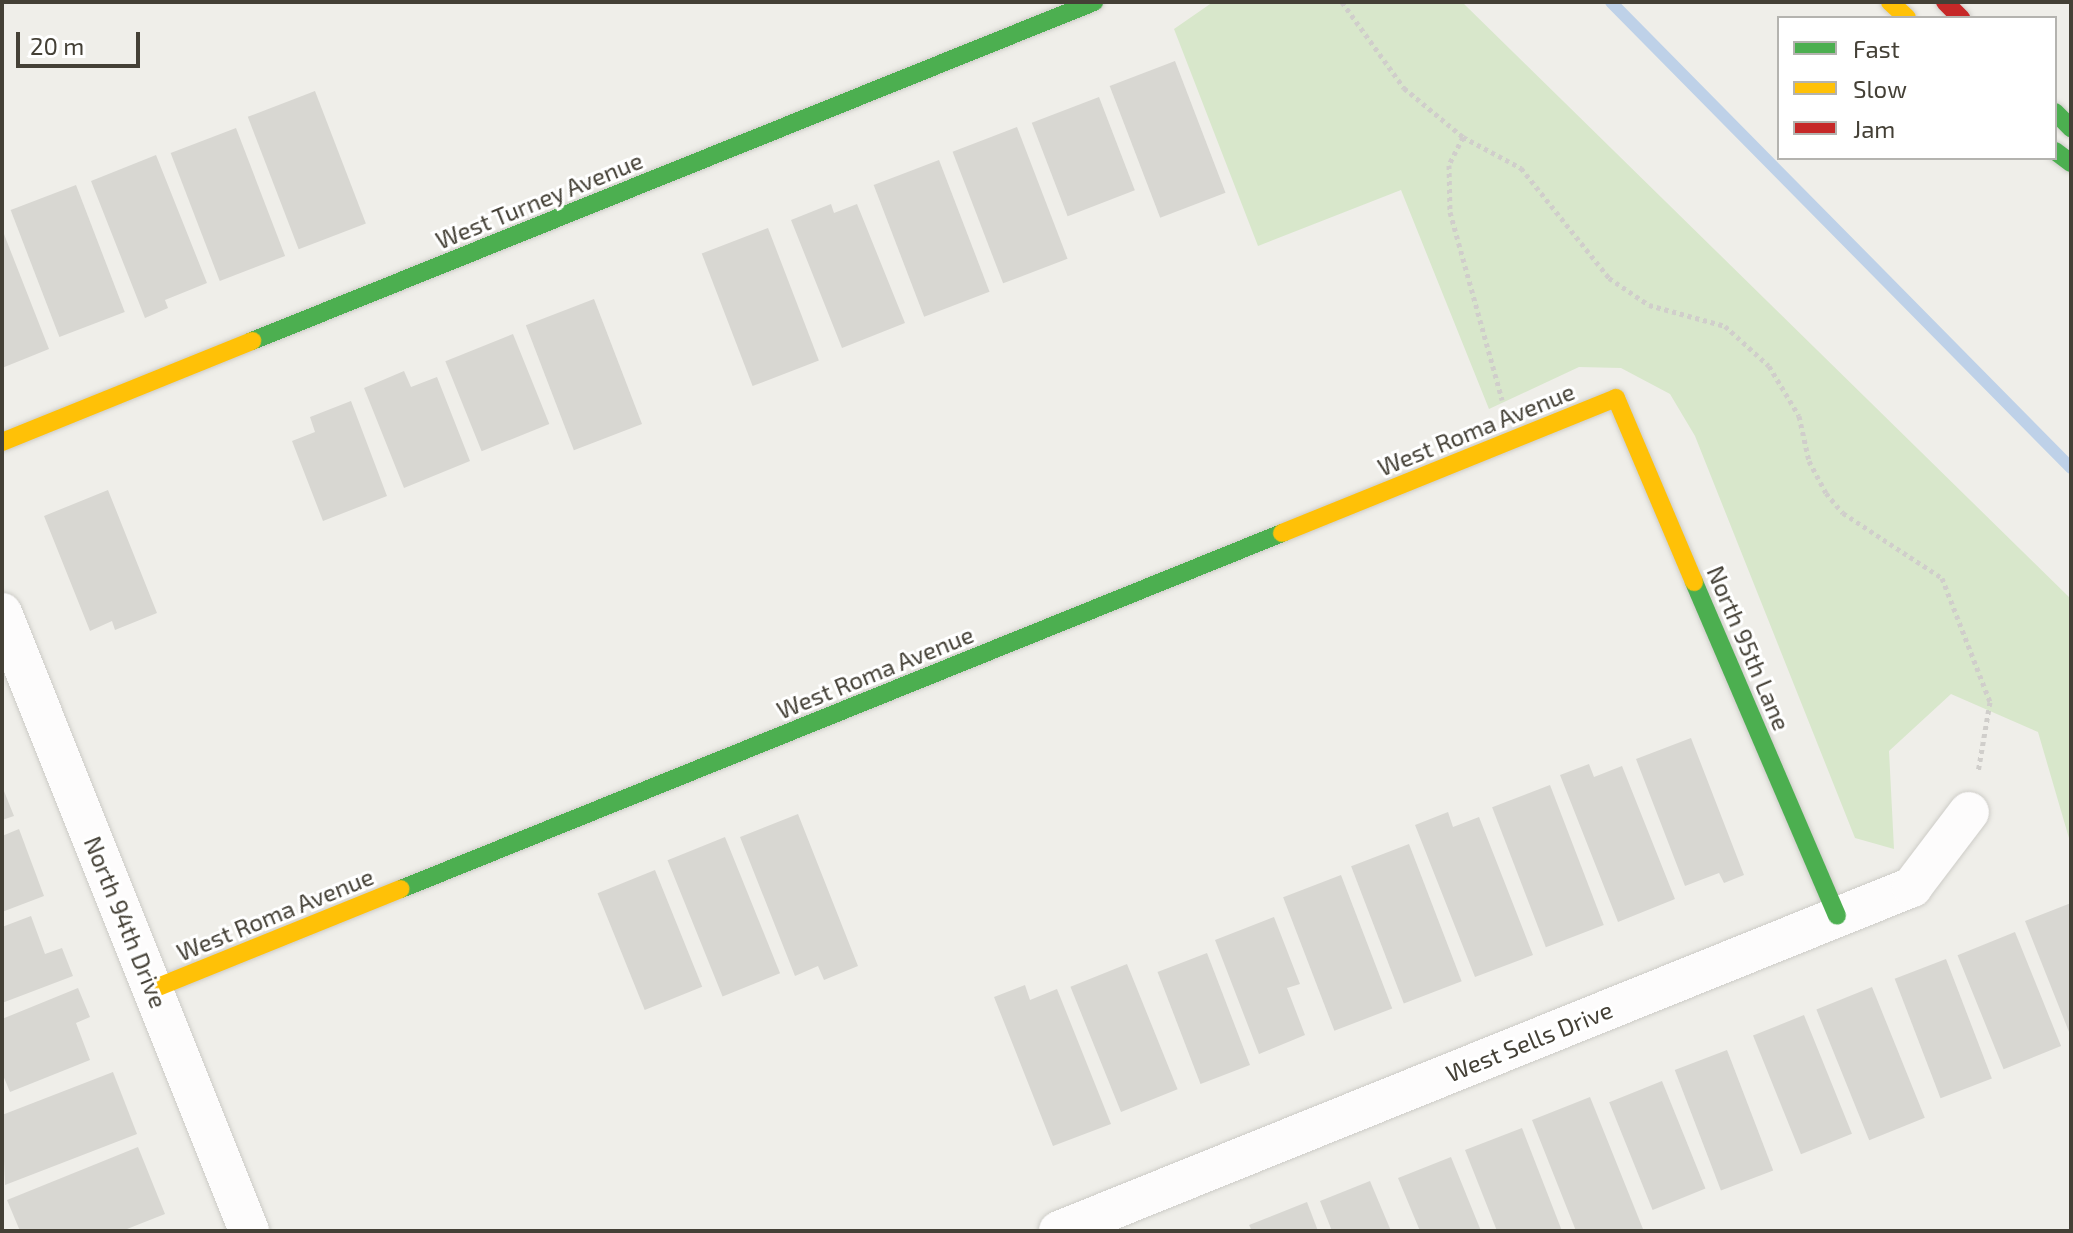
<!DOCTYPE html>
<html>
<head>
<meta charset="utf-8">
<style>
	body { margin:0 }
	#map { position:relative; width:2073px; height:1233px; overflow:hidden; background:#efeee9; font-family:"Exo 2",sans-serif }
	div>[style] { position:absolute }
	[style*='--x'] { left:calc(var(--x)*1px); top:calc(var(--y)*1px); width:calc(var(--w)*1px); rotate:calc(var(--a)*1deg) }
	.green>* { inset:0; background:#d8e7cb }
	.stream>* { height:12px; margin:-6px; padding:0 6px; transform-origin:6px; border-radius:6px; background:#bed1e8 }
	.building>* { inset:0; background:#d8d7d2; transform-origin:0 0 }
	.path>* { height:5px; margin-top:-2.5px; transform-origin:0; background:repeating-linear-gradient(90deg,#d0cecb 0 4px,transparent 0 8px) }
	.roads { filter:drop-shadow(0 0 2px #cdccc7) drop-shadow(0 0 2px #cdccc7) }
	.street>* { height:40px; margin:-20px; padding:0 20px; transform-origin:20px; border-radius:20px; background:#fdfcfc }
	.fast>* { height:18px; margin:-9px; padding:0 9px; transform-origin:9px; border-radius:9px; background:#4caf50 }
	.slow>* { height:18px; margin:-9px; padding:0 9px; transform-origin:9px; border-radius:9px; background:#ffc107 }
	.jam>* { height:18px; margin:-9px; padding:0 9px; transform-origin:9px; border-radius:9px; background:#c62828 }
	span { translate:-50% -50%; white-space:nowrap; text-align:center; line-height:1.15; -webkit-text-stroke:6px #fff; paint-order:stroke }
	.street-label { font-size:24px; color:#444036 }
	.frame { position:absolute; inset:0; border:4px solid #444036; pointer-events:none }
	.legend { position:absolute; left:1777px; top:16px; width:280px; height:144px; box-sizing:border-box; background:#fff; border:2px solid #b4b3af; margin:0; padding:10px 14px; list-style:none; font-size:24px; color:#444036 }
	.legend li { display:flex; align-items:center; gap:16px; height:40px }
	.legend b { width:40px; border:2px solid #b4b3af }
	.scale { position:absolute; left:16px; top:32px; width:124px; height:36px; box-sizing:border-box; border:4px solid #444036; border-top:0; padding-left:10px; font-size:24px; line-height:28px; white-space:nowrap; color:#444036; -webkit-text-stroke:6px #fff; paint-order:stroke }
</style>
</head>
<body>
<div id="map">
	<div class="green">
		<i style="clip-path:polygon(1213px 2px,1462px 2px,2071px 599px,2071px 845px,2038px 732px,1951px 694px,1889px 751px,1894px 849px,1855px 838px,1695px 436px,1670px 394px,1621px 368px,1579px 367px,1489px 409px,1401px 190px,1258px 246px,1174px 29px)"></i>
	</div>
	<div class="stream">
		<i style="--x:1611;--y:2;--w:655;--a:45.37"></i>
	</div>
	<div class="building">
		<i style="left:1175px;top:61px;width:141px;height:70px;rotate:69deg"></i>
		<i style="left:315px;top:91px;width:142px;height:72px;rotate:69deg"></i>
		<i style="left:1099px;top:97px;width:100px;height:72px;rotate:69deg"></i>
		<i style="left:1017px;top:127px;width:141px;height:69px;rotate:69deg"></i>
		<i style="left:236px;top:128px;width:137px;height:70px;rotate:69deg"></i>
		<i style="clip-path:polygon(156px 155px,207px 283px,165px 300px,168px 308px,145px 318px,91px 181px)"></i>
		<i style="left:939px;top:160px;width:141px;height:70px;rotate:69deg"></i>
		<i style="left:76px;top:185px;width:136px;height:70px;rotate:69deg"></i>
		<i style="clip-path:polygon(831px 204px,834px 213px,857px 204px,905px 323px,842px 348px,791px 220px)"></i>
		<i style="left:768px;top:228px;width:142px;height:71px;rotate:69deg"></i>
		<i style="clip-path:polygon(2px 229px,49px 349px,2px 368px)"></i>
		<i style="left:594px;top:299px;width:134px;height:73px;rotate:69deg"></i>
		<i style="left:513px;top:334px;width:97px;height:73px;rotate:68deg"></i>
		<i style="clip-path:polygon(404px 371px,411px 387px,437px 377px,470px 461px,404px 488px,364px 388px)"></i>
		<i style="clip-path:polygon(351px 401px,387px 496px,323px 521px,292px 441px,315px 432px,310px 417px)"></i>
		<i style="clip-path:polygon(108px 490px,157px 613px,115px 630px,112px 621px,90px 631px,44px 516px)"></i>
		<i style="clip-path:polygon(1691px 738px,1744px 875px,1724px 883px,1719px 873px,1685px 886px,1636px 759px)"></i>
		<i style="clip-path:polygon(1589px 764px,1594px 777px,1622px 766px,1675px 899px,1618px 922px,1560px 775px)"></i>
		<i style="left:1550px;top:785px;width:150px;height:62px;rotate:69deg"></i>
		<i style="clip-path:polygon(2px 786px,14px 816px,2px 820px)"></i>
		<i style="clip-path:polygon(1448px 812px,1453px 827px,1479px 817px,1533px 955px,1475px 977px,1415px 825px)"></i>
		<i style="clip-path:polygon(798px 814px,858px 966px,824px 980px,818px 966px,795px 976px,740px 837px)"></i>
		<i style="clip-path:polygon(19px 829px,44px 896px,2px 912px,2px 836px)"></i>
		<i style="left:725px;top:837px;width:147px;height:62px;rotate:68deg"></i>
		<i style="left:1409px;top:844px;width:147px;height:62px;rotate:69deg"></i>
		<i style="left:655px;top:870px;width:126px;height:62px;rotate:68deg"></i>
		<i style="left:1341px;top:875px;width:143px;height:62px;rotate:69deg"></i>
		<i style="clip-path:polygon(2071px 903px,2071px 1037px,2025px 921px)"></i>
		<i style="clip-path:polygon(31px 916px,45px 954px,62px 948px,73px 976px,2px 1003px,2px 927px)"></i>
		<i style="clip-path:polygon(1274px 917px,1300px 984px,1287px 988px,1305px 1035px,1259px 1054px,1215px 940px)"></i>
		<i style="left:2015px;top:932px;width:123px;height:62px;rotate:68deg"></i>
		<i style="left:1207px;top:953px;width:120px;height:53px;rotate:69deg"></i>
		<i style="left:1946px;top:959px;width:128px;height:55px;rotate:69deg"></i>
		<i style="left:1127px;top:964px;width:135px;height:61px;rotate:68deg"></i>
		<i style="clip-path:polygon(1025px 985px,1030px 1000px,1057px 989px,1111px 1124px,1053px 1146px,994px 997px)"></i>
		<i style="left:1872px;top:987px;width:141px;height:60px;rotate:68deg"></i>
		<i style="clip-path:polygon(78px 988px,90px 1017px,76px 1023px,90px 1060px,10px 1092px,2px 1073px,2px 1019px)"></i>
		<i style="left:1804px;top:1015px;width:128px;height:55px;rotate:68deg"></i>
		<i style="left:1727px;top:1050px;width:129px;height:56px;rotate:69deg"></i>
		<i style="clip-path:polygon(113px 1072px,137px 1134px,5px 1185px,2px 1115px)"></i>
		<i style="left:1662px;top:1081px;width:116px;height:57px;rotate:68deg"></i>
		<i style="clip-path:polygon(1590px 1097px,1643px 1229px,1638px 1231px,1576px 1231px,1532px 1120px)"></i>
		<i style="clip-path:polygon(1522px 1128px,1562px 1231px,1497px 1231px,1465px 1150px)"></i>
		<i style="clip-path:polygon(138px 1147px,165px 1214px,122px 1231px,20px 1231px,7px 1200px)"></i>
		<i style="clip-path:polygon(1451px 1157px,1481px 1231px,1420px 1231px,1398px 1178px)"></i>
		<i style="clip-path:polygon(1370px 1181px,1391px 1231px,1332px 1231px,1320px 1201px)"></i>
		<i style="clip-path:polygon(1307px 1202px,1318px 1231px,1252px 1231px,1249px 1225px)"></i>
	</div>
	<div class="path">
		<i style="--x:1342;--y:2;--w:106;--a:54.2"></i>
		<i style="--x:1404;--y:88;--w:77;--a:39.7"></i>
		<i style="--x:1463;--y:137;--w:66;--a:28.1"></i>
		<i style="--x:1521;--y:168;--w:141;--a:51.3"></i>
		<i style="--x:1609;--y:278;--w:48;--a:34"></i>
		<i style="--x:1649;--y:305;--w:79;--a:15.4"></i>
		<i style="--x:1725;--y:326;--w:59;--a:42.3"></i>
		<i style="--x:1769;--y:366;--w:58;--a:59"></i>
		<i style="--x:1799;--y:416;--w:46;--a:77.5"></i>
		<i style="--x:1809;--y:461;--w:36;--a:62"></i>
		<i style="--x:1826;--y:493;--w:26;--a:50"></i>
		<i style="--x:1843;--y:513;--w:118;--a:33.3"></i>
		<i style="--x:1942;--y:578;--w:133;--a:68.8"></i>
		<i style="--x:1990;--y:702;--w:71;--a:99.7"></i>
		<i style="--x:1463;--y:137;--w:31;--a:117"></i>
		<i style="--x:1449;--y:165;--w:47;--a:88.8"></i>
		<i style="--x:1450;--y:212;--w:195;--a:74.5"></i>
	</div>
	<div class="roads">
		<div class="street">
			<i style="--x:2;--y:613;--w:666;--a:68.21"></i>
			<i style="--x:1059;--y:1231;--w:920;--a:-21.96"></i>
			<i style="--x:1912;--y:887;--w:94;--a:-52.8"></i>
		</div>
		<div class="fast">
			<i style="--x:2055;--y:112;--w:23;--a:45"></i>
			<i style="--x:2055;--y:151;--w:20;--a:37"></i>
			<i style="--x:252;--y:341;--w:908;--a:-21.93"></i>
			<i style="--x:1694;--y:582;--w:363;--a:66.8"></i>
			<i style="--x:401;--y:889;--w:950;--a:-22"></i>
		</div>
		<div class="slow">
			<i style="--x:1890;--y:2;--w:23;--a:43"></i>
			<i style="--x:2;--y:442;--w:270;--a:-22"></i>
			<i style="--x:1282;--y:533;--w:360;--a:-22"></i>
			<i style="--x:1616;--y:398;--w:200;--a:67"></i>
			<i style="--x:153;--y:989;--w:267;--a:-22"></i>
		</div>
		<div class="jam">
			<i style="--x:1945;--y:2;--w:23;--a:45"></i>
		</div>
	</div>
	<div class="street-label">
		<span style="left:539px;top:200px;rotate:-22deg">West Turney Avenue</span>
		<span style="left:1476px;top:429px;rotate:-22deg">West Roma Avenue</span>
		<span style="left:1749px;top:648px;rotate:67deg">North 95th Lane</span>
		<span style="left:875px;top:672px;rotate:-22deg">West Roma Avenue</span>
		<span style="left:275px;top:914px;rotate:-22deg">West Roma Avenue</span>
		<span style="left:126px;top:922px;rotate:68deg">North 94th Drive</span>
		<span style="left:1529px;top:1041px;rotate:-22deg">West Sells Drive</span>
	</div>
	<div class="frame"></div>
	<ul class="legend">
	<li><b style="height:10px;background:#4caf50"></b>Fast</li>
	<li><b style="height:10px;background:#ffc107"></b>Slow</li>
	<li><b style="height:10px;background:#c62828"></b>Jam</li>
	</ul>
	<div class="scale">20 m</div>
</div>
</body>
</html>
